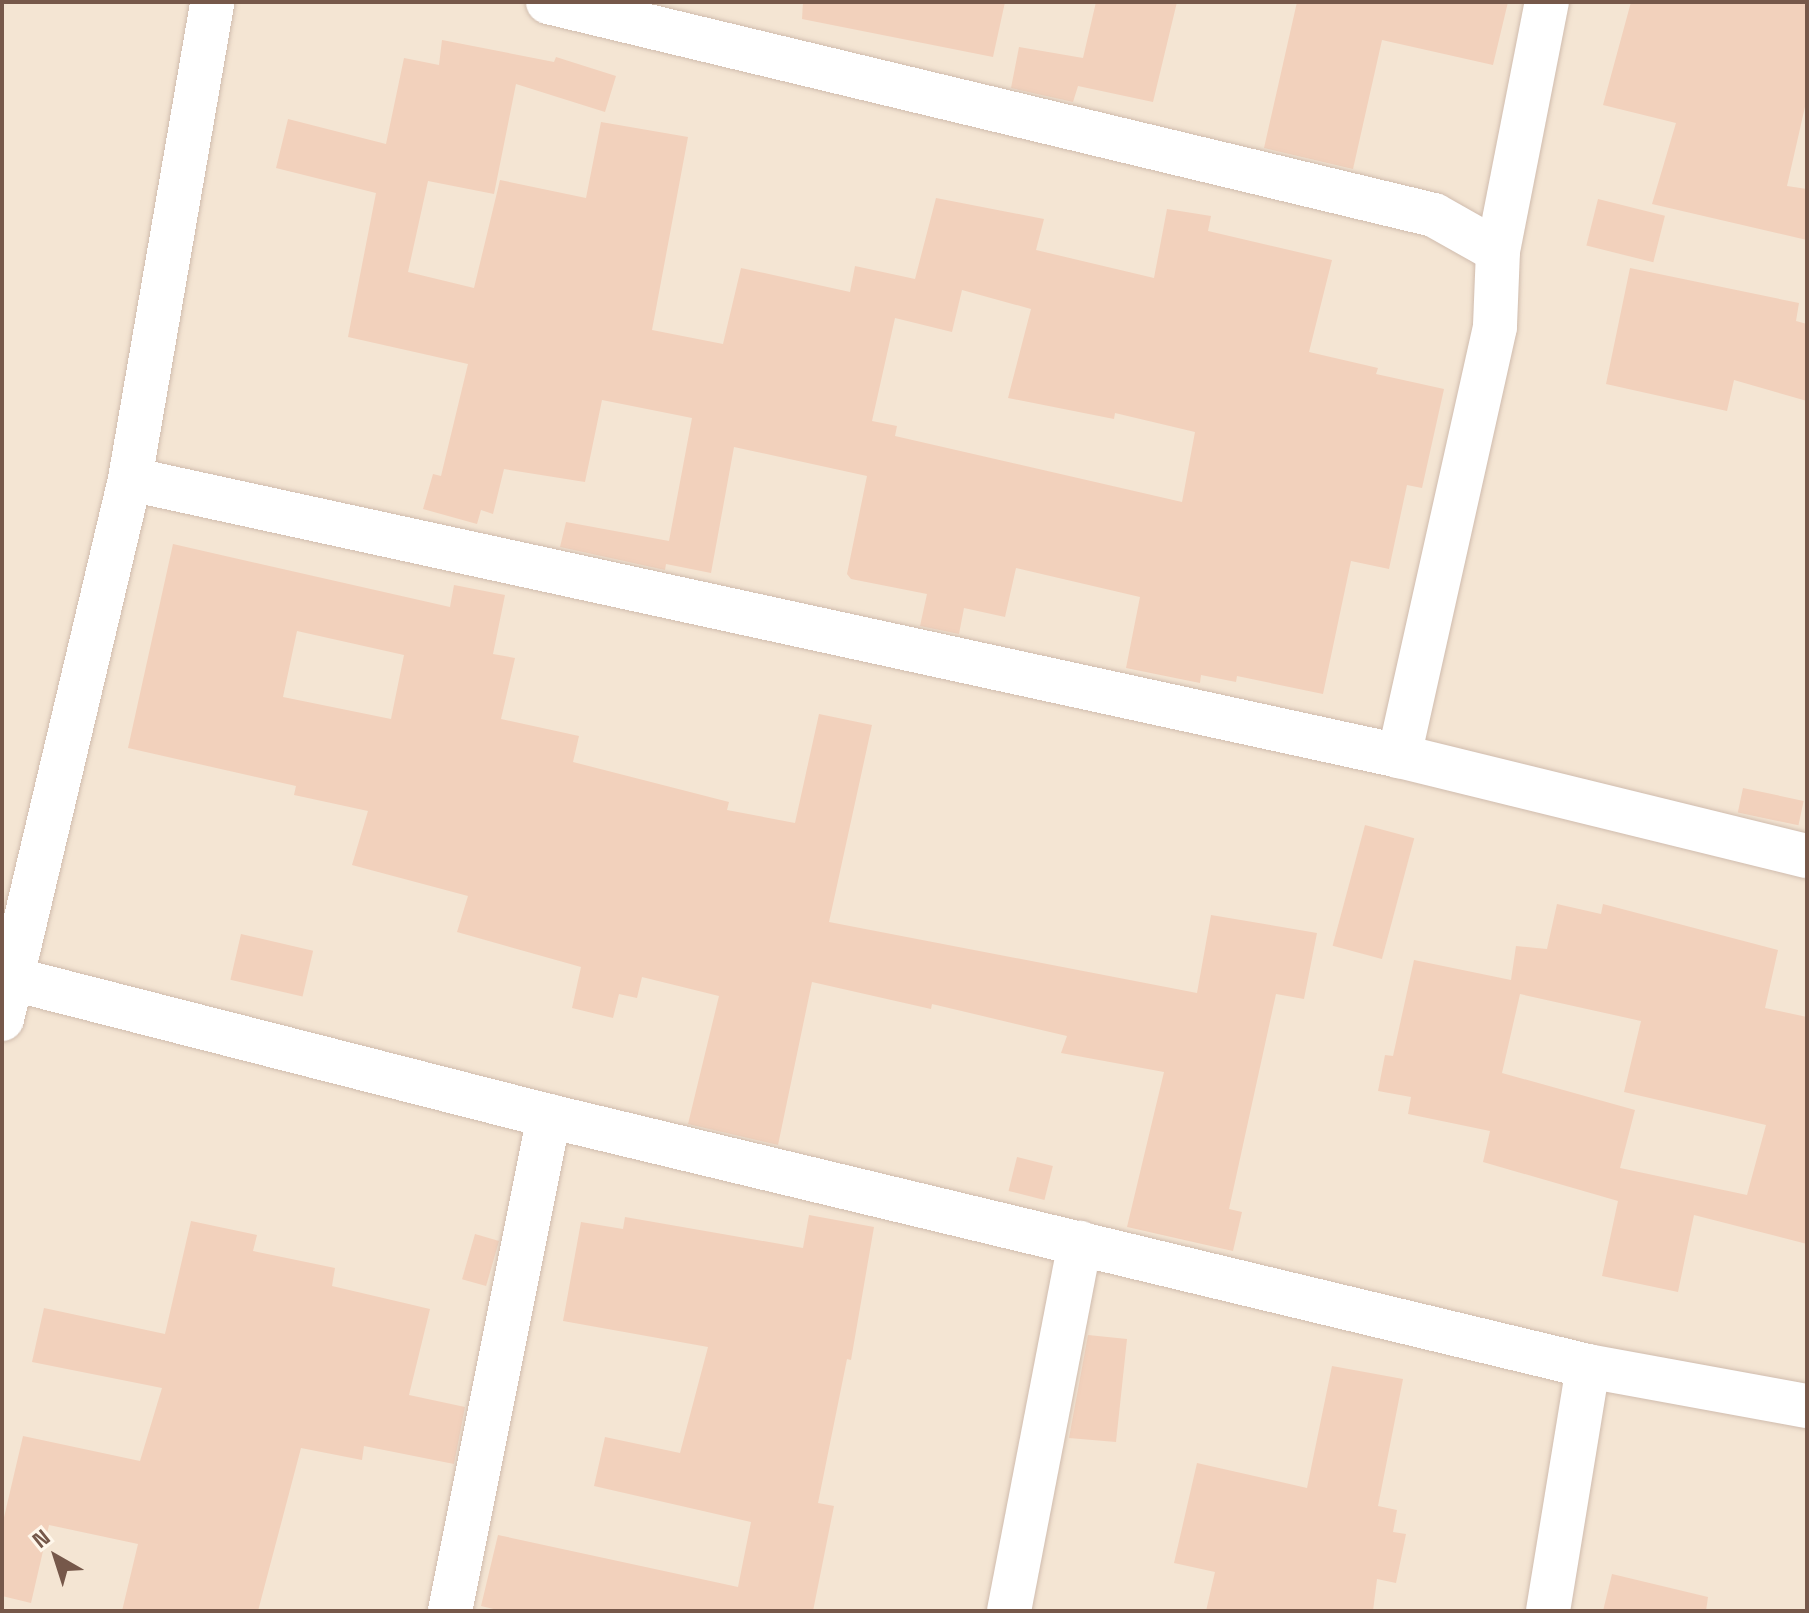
<!DOCTYPE html>
<html>
<head>
<meta charset="utf-8">
<style>
	body { margin:0 }
	#map { position:relative; width:1809px; height:1613px; overflow:hidden; background:#fdf3e5; font-family:"Space Grotesk",sans-serif }
	div>[style] { position:absolute }
	[style*='--x'] { left:calc(var(--x)*1px); top:calc(var(--y)*1px); width:calc(var(--w)*1px); rotate:calc(var(--a)*1deg) }
	.residential>* { inset:0; background:#f4e5d3; transform-origin:0 0 }
	.building>* { inset:0; background:#f2d1bc; transform-origin:0 0 }
	.roads { filter:drop-shadow(0 0 2px #d0bcae) drop-shadow(0 0 2px #d0bcae) }
	.street>* { height:44px; margin:-22px; padding:0 22px; transform-origin:22px; border-radius:22px; background:#fff }
	span { translate:-50% -50%; white-space:nowrap; text-align:center; line-height:1.15; -webkit-text-stroke:6px #fff7eb; paint-order:stroke }
	.frame { position:absolute; inset:0; border:4px solid #76584a; pointer-events:none }
	.north { position:absolute; left:16px; top:1517px; width:80px; height:80px; -webkit-text-stroke:6px #fff7eb; paint-order:stroke; rotate:321deg; font-size:22px; font-weight:700; line-height:32px; text-align:center; color:#76584a }
	.north::after { content:''; display:block; margin:auto; width:28px; height:36px; background:#76584a; clip-path:polygon(50% 0,100% 100%,50% 72%,0 100%) }
</style>
</head>
<body>
<div id="map">
	<div class="residential">
		<i style="left:2px;top:2px;width:1805px;height:1609px"></i>
	</div>
	<div class="building">
		<i style="clip-path:polygon(803px 2px,1005px 2px,993px 57px,802px 19px)"></i>
		<i style="clip-path:polygon(1096px 2px,1177px 2px,1153px 102px,1078px 86px,1073px 102px,1011px 88px,1019px 47px,1083px 58px)"></i>
		<i style="clip-path:polygon(1297px 2px,1508px 2px,1493px 65px,1382px 40px,1353px 169px,1264px 148px)"></i>
		<i style="clip-path:polygon(1631px 2px,1807px 2px,1807px 98px,1787px 186px,1807px 189px,1807px 240px,1652px 204px,1676px 123px,1603px 105px)"></i>
		<i style="clip-path:polygon(evenodd,442px 40px,554px 62px,556px 57px,616px 76px,605px 112px,516px 84px,494px 194px,428px 181px,408px 272px,474px 288px,500px 180px,586px 198px,601px 122px,688px 137px,652px 330px,723px 344px,741px 268px,850px 292px,855px 266px,915px 279px,936px 198px,1044px 219px,1036px 250px,1154px 278px,1167px 209px,1211px 216px,1208px 231px,1332px 260px,1309px 352px,1378px 368px,1376px 374px,1444px 389px,1422px 488px,1407px 485px,1389px 569px,1351px 561px,1323px 694px,1237px 676px,1236px 682px,1201px 675px,1200px 683px,1126px 668px,1140px 597px,1016px 568px,1005px 617px,964px 608px,959px 634px,920px 626px,927px 594px,851px 579px,847px 574px,867px 476px,734px 447px,711px 573px,666px 564px,665px 570px,560px 547px,566px 522px,669px 541px,692px 418px,602px 400px,585px 482px,504px 469px,493px 514px,481px 510px,477px 524px,423px 509px,433px 474px,441px 476px,468px 364px,348px 337px,376px 193px,276px 168px,288px 119px,386px 144px,404px 58px,439px 65px,442px 40px,962px 290px,1031px 309px,1008px 398px,1114px 419px,1115px 413px,1195px 432px,1182px 502px,895px 436px,897px 426px,872px 421px,895px 318px,952px 332px,962px 290px)"></i>
		<i style="left:1598px;top:199px;width:69px;height:48px;rotate:14deg"></i>
		<i style="clip-path:polygon(1630px 268px,1799px 303px,1796px 321px,1807px 324px,1807px 401px,1734px 380px,1727px 411px,1606px 384px)"></i>
		<i style="clip-path:polygon(evenodd,173px 544px,450px 607px,454px 585px,505px 595px,493px 654px,515px 658px,501px 719px,579px 736px,573px 762px,729px 802px,727px 810px,795px 823px,819px 714px,872px 725px,829px 922px,1197px 993px,1211px 915px,1317px 933px,1304px 999px,1276px 994px,1229px 1209px,1242px 1212px,1233px 1251px,1127px 1227px,1164px 1072px,1061px 1053px,1067px 1036px,932px 1004px,931px 1009px,812px 982px,778px 1145px,688px 1124px,719px 996px,642px 977px,637px 998px,619px 994px,613px 1018px,572px 1008px,581px 967px,457px 932px,468px 896px,352px 865px,368px 811px,294px 795px,296px 786px,128px 748px,173px 544px,297px 631px,404px 655px,391px 719px,283px 697px,297px 631px)"></i>
		<i style="left:1743px;top:788px;width:62px;height:25px;rotate:12deg"></i>
		<i style="left:1365px;top:825px;width:51px;height:125px;rotate:15deg"></i>
		<i style="clip-path:polygon(evenodd,1557px 904px,1601px 914px,1603px 904px,1778px 950px,1765px 1008px,1807px 1017px,1807px 1244px,1694px 1215px,1678px 1292px,1602px 1276px,1618px 1201px,1483px 1162px,1490px 1131px,1408px 1114px,1411px 1097px,1378px 1091px,1385px 1055px,1393px 1056px,1414px 960px,1511px 980px,1516px 946px,1547px 949px,1557px 904px,1520px 994px,1641px 1021px,1624px 1092px,1766px 1125px,1747px 1195px,1620px 1168px,1635px 1110px,1502px 1073px,1520px 994px)"></i>
		<i style="left:241px;top:934px;width:74px;height:47px;rotate:13deg"></i>
		<i style="left:1017px;top:1157px;width:37px;height:35px;rotate:14deg"></i>
		<i style="clip-path:polygon(809px 1215px,874px 1227px,851px 1360px,847px 1359px,818px 1503px,834px 1506px,813px 1611px,502px 1611px,481px 1606px,498px 1535px,738px 1587px,751px 1522px,594px 1486px,605px 1437px,680px 1453px,708px 1347px,563px 1321px,581px 1222px,623px 1229px,625px 1217px,803px 1248px)"></i>
		<i style="clip-path:polygon(191px 1221px,257px 1235px,253px 1251px,335px 1268px,332px 1286px,430px 1309px,409px 1395px,465px 1407px,454px 1464px,364px 1446px,362px 1460px,301px 1448px,258px 1611px,122px 1611px,138px 1544px,49px 1525px,31px 1603px,2px 1596px,2px 1526px,23px 1436px,140px 1461px,162px 1388px,32px 1362px,44px 1308px,165px 1334px)"></i>
		<i style="left:475px;top:1234px;width:25px;height:47px;rotate:16deg"></i>
		<i style="clip-path:polygon(1088px 1335px,1127px 1339px,1116px 1442px,1069px 1438px)"></i>
		<i style="clip-path:polygon(1332px 1366px,1403px 1379px,1378px 1506px,1397px 1510px,1393px 1532px,1406px 1534px,1396px 1583px,1377px 1579px,1373px 1611px,1206px 1611px,1215px 1572px,1174px 1563px,1197px 1463px,1307px 1488px)"></i>
		<i style="clip-path:polygon(1612px 1574px,1708px 1597px,1706px 1611px,1603px 1611px)"></i>
	</div>
	<div class="roads">
		<div class="street">
			<i style="--x:548;--y:2;--w:911;--a:13.52"></i>
			<i style="--x:1434;--y:215;--w:73;--a:29.4"></i>
			<i style="--x:1498;--y:251;--w:76;--a:92.3"></i>
			<i style="--x:1495;--y:327;--w:440;--a:102.6"></i>
			<i style="--x:1498;--y:251;--w:254;--a:-78.9"></i>
			<i style="--x:130;--y:479;--w:1299;--a:12.31"></i>
			<i style="--x:1399;--y:756;--w:420;--a:13.8"></i>
			<i style="--x:13;--y:979;--w:553;--a:14.34"></i>
			<i style="--x:549;--y:1116;--w:1069;--a:13.53"></i>
			<i style="--x:1588;--y:1366;--w:223;--a:10.4"></i>
			<i style="--x:2;--y:1019;--w:555;--a:-76.66"></i>
			<i style="--x:130;--y:479;--w:484;--a:-80.2"></i>
			<i style="--x:450;--y:1611;--w:505;--a:-78.69"></i>
			<i style="--x:1009;--y:1611;--w:375;--a:-79.1"></i>
			<i style="--x:1548;--y:1611;--w:248;--a:-80.7"></i>
		</div>
	</div>
	<div class="frame"></div>
	<div class="north">N</div>
</div>
</body>
</html>
